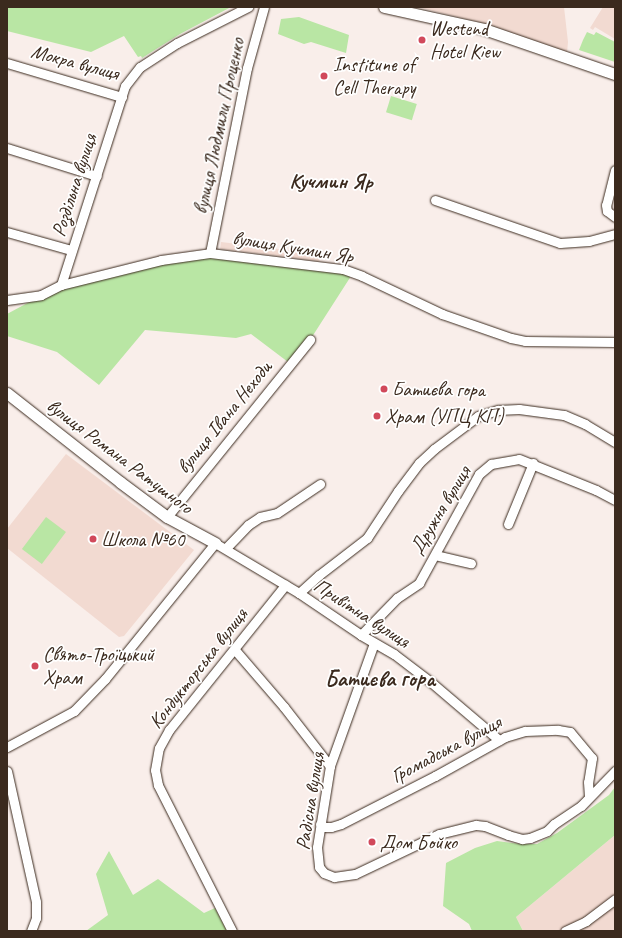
<!DOCTYPE html>
<html>
<head>
<meta charset="utf-8">
<style>
	body { margin:0 }
	#map { position:relative; width:622px; height:938px; overflow:hidden; background:#f9eeea; font-family:Caveat,sans-serif }
	div>[style] { position:absolute }
	[style*='--x'] { left:calc(var(--x)*1px); top:calc(var(--y)*1px); width:calc(var(--w)*1px); rotate:calc(var(--a)*1deg) }
	.built>* { inset:0; background:#f2dad1; transform-origin:0 0 }
	.green>* { inset:0; background:#b9e6a4; transform-origin:0 0 }
	.roads { filter:drop-shadow(0 0 1px #3b2a1e) drop-shadow(0 0 1px #3b2a1e) }
	.minor>* { height:9px; margin:-4.5px; padding:0 4.5px; transform-origin:4.5px; border-radius:4.5px; background:#fff }
	.tertiary>* { height:11px; margin:-5.5px; padding:0 5.5px; transform-origin:5.5px; border-radius:5.5px; background:#fff }
	.dots>* { width:11px; height:11px; translate:-50% -50%; box-sizing:border-box; border:2px solid #fff; border-radius:50% }
	span { translate:-50% -50%; white-space:nowrap; text-align:center; line-height:1.15; -webkit-text-stroke:3.5px #fff; paint-order:stroke }
	.poi-label { font-size:20px; color:#3b2a1e }
	.left { translate:0 -50%; text-align:left }
	.street-label { font-size:20px; color:#3b2a1e }
	.neighbourhood-label { font-size:21px; color:#3b2a1e; font-weight:700 }
	.quarter-label { font-size:22px; color:#3b2a1e; font-weight:700 }
	.frame { position:absolute; inset:0; border:8px solid #3b2a1e; pointer-events:none }
</style>
</head>
<body>
<div id="map">
	<div class="built">
		<i style="clip-path:polygon(417px 7px,564px 7px,568px 42px,567px 53px,486px 24px)"></i>
		<i style="clip-path:polygon(603px 7px,615px 7px,615px 39px,595px 27px,593px 30px,590px 28px)"></i>
		<i style="left:221px;top:242px;width:100px;height:7px;rotate:7deg"></i>
		<i style="clip-path:polygon(66px 454px,194px 550px,124px 636px,119px 637px,7px 548px,7px 529px)"></i>
		<i style="clip-path:polygon(615px 835px,615px 931px,523px 931px,516px 917px)"></i>
	</div>
	<div class="green">
		<i style="clip-path:polygon(7px 7px,231px 7px,180px 34px,142px 58px,141px 56px,138px 57px,124px 36px,91px 52px,7px 31px)"></i>
		<i style="clip-path:polygon(299px 17px,349px 35px,346px 53px,311px 42px,304px 44px,278px 34px,281px 19px)"></i>
		<i style="clip-path:polygon(587px 32px,594px 35px,596px 32px,615px 42px,615px 62px,579px 50px,583px 40px)"></i>
		<i style="left:391px;top:96px;width:27px;height:17px;rotate:17deg"></i>
		<i style="clip-path:polygon(210px 253px,353px 273px,310px 340px,288px 362px,251px 334px,236px 338px,145px 330px,99px 385px,57px 352px,7px 336px,7px 314px,61px 285px)"></i>
		<i style="left:46px;top:517px;width:25px;height:40px;rotate:37deg"></i>
		<i style="clip-path:polygon(615px 787px,615px 835px,516px 917px,523px 931px,472px 931px,469px 924px,443px 906px,446px 863px,475px 848px,497px 841px,521px 844px,537px 844px,557px 833px,609px 795px)"></i>
		<i style="clip-path:polygon(109px 851px,133px 895px,158px 879px,204px 913px,215px 908px,227px 931px,86px 931px,108px 915px,96px 874px)"></i>
	</div>
	<div class="roads">
		<div class="minor">
			<i style="--x:7;--y:63;--w:120;--a:16.5"></i>
			<i style="--x:7;--y:148;--w:94;--a:17.3"></i>
			<i style="--x:615;--y:170;--w:36;--a:104"></i>
			<i style="--x:606;--y:205;--w:6;--a:81"></i>
			<i style="--x:607;--y:211;--w:10;--a:37"></i>
			<i style="--x:435;--y:200;--w:132;--a:19"></i>
			<i style="--x:560;--y:243;--w:29;--a:-4"></i>
			<i style="--x:589;--y:241;--w:27;--a:-15"></i>
			<i style="--x:7;--y:232;--w:66;--a:15.7"></i>
			<i style="--x:210;--y:253;--w:189;--a:-78.7"></i>
			<i style="--x:247;--y:68;--w:63;--a:-74.4"></i>
			<i style="--x:61;--y:285;--w:209;--a:-72.2"></i>
			<i style="--x:125;--y:86;--w:24;--a:-52"></i>
			<i style="--x:140;--y:67;--w:44;--a:-33"></i>
			<i style="--x:177;--y:43;--w:80;--a:-26.9"></i>
			<i style="--x:7;--y:300;--w:34;--a:-8"></i>
			<i style="--x:41;--y:295;--w:22;--a:-27"></i>
			<i style="--x:61;--y:285;--w:103;--a:-14"></i>
			<i style="--x:161;--y:260;--w:49;--a:-8.1"></i>
			<i style="--x:210;--y:253;--w:134;--a:6.9"></i>
			<i style="--x:343;--y:269;--w:20;--a:20"></i>
			<i style="--x:362;--y:276;--w:89;--a:25.4"></i>
			<i style="--x:442;--y:314;--w:73;--a:19.2"></i>
			<i style="--x:511;--y:338;--w:14;--a:12"></i>
			<i style="--x:525;--y:341;--w:90;--a:0.6"></i>
			<i style="--x:167;--y:517;--w:228;--a:-51.1"></i>
			<i style="--x:508;--y:524;--w:66;--a:-67.7"></i>
			<i style="--x:226;--y:548;--w:32;--a:-46"></i>
			<i style="--x:248;--y:525;--w:14;--a:-34"></i>
			<i style="--x:260;--y:517;--w:17;--a:-13"></i>
			<i style="--x:277;--y:513;--w:52;--a:-34"></i>
			<i style="--x:435;--y:555;--w:37;--a:13"></i>
			<i style="--x:299;--y:593;--w:27;--a:-42"></i>
			<i style="--x:319;--y:575;--w:61;--a:-37.6"></i>
			<i style="--x:367;--y:538;--w:56;--a:-56.6"></i>
			<i style="--x:398;--y:491;--w:35;--a:-53"></i>
			<i style="--x:419;--y:463;--w:21;--a:-43"></i>
			<i style="--x:434;--y:449;--w:55;--a:-36.9"></i>
			<i style="--x:478;--y:416;--w:21;--a:-17"></i>
			<i style="--x:498;--y:410;--w:21;--a:-3"></i>
			<i style="--x:519;--y:409;--w:45;--a:7.6"></i>
			<i style="--x:564;--y:415;--w:23;--a:23"></i>
			<i style="--x:585;--y:424;--w:35;--a:31"></i>
			<i style="--x:361;--y:635;--w:52;--a:-45.8"></i>
			<i style="--x:397;--y:598;--w:27;--a:-34"></i>
			<i style="--x:419;--y:583;--w:124;--a:-61.2"></i>
			<i style="--x:479;--y:474;--w:16;--a:-40"></i>
			<i style="--x:491;--y:464;--w:28;--a:-10"></i>
			<i style="--x:519;--y:459;--w:83;--a:21.9"></i>
			<i style="--x:596;--y:490;--w:21;--a:28"></i>
			<i style="--x:374;--y:643;--w:131;--a:109.7"></i>
			<i style="--x:330;--y:766;--w:82;--a:99.1"></i>
			<i style="--x:317;--y:847;--w:20;--a:84"></i>
			<i style="--x:319;--y:867;--w:8;--a:50"></i>
			<i style="--x:324;--y:873;--w:11;--a:22"></i>
			<i style="--x:334;--y:877;--w:21;--a:-8"></i>
			<i style="--x:355;--y:874;--w:93;--a:-25.5"></i>
			<i style="--x:439;--y:834;--w:38;--a:-14"></i>
			<i style="--x:476;--y:825;--w:9;--a:6"></i>
			<i style="--x:485;--y:826;--w:25;--a:21"></i>
			<i style="--x:508;--y:835;--w:15;--a:16"></i>
			<i style="--x:522;--y:839;--w:8;--a:-7"></i>
			<i style="--x:530;--y:838;--w:18;--a:-22"></i>
			<i style="--x:547;--y:831;--w:10;--a:-45"></i>
			<i style="--x:554;--y:824;--w:32;--a:-34"></i>
			<i style="--x:581;--y:806;--w:49;--a:-45.8"></i>
			<i style="--x:235;--y:650;--w:75;--a:49.3"></i>
			<i style="--x:284;--y:707;--w:75;--a:52.1"></i>
			<i style="--x:7;--y:747;--w:76;--a:-28.2"></i>
			<i style="--x:74;--y:711;--w:45;--a:-45.9"></i>
			<i style="--x:105;--y:679;--w:175;--a:-51"></i>
			<i style="--x:215;--y:543;--w:98;--a:30.8"></i>
			<i style="--x:299;--y:593;--w:75;--a:34.1"></i>
			<i style="--x:361;--y:635;--w:38;--a:30"></i>
			<i style="--x:394;--y:654;--w:48;--a:37.3"></i>
			<i style="--x:432;--y:683;--w:88;--a:40.4"></i>
			<i style="--x:7;--y:771;--w:134;--a:77.5"></i>
			<i style="--x:36;--y:902;--w:16;--a:90"></i>
			<i style="--x:36;--y:918;--w:14;--a:111"></i>
			<i style="--x:320;--y:824;--w:6;--a:31"></i>
			<i style="--x:325;--y:827;--w:6;--a:0"></i>
			<i style="--x:331;--y:827;--w:10;--a:-17"></i>
			<i style="--x:341;--y:824;--w:106;--a:-27.1"></i>
			<i style="--x:435;--y:776;--w:80;--a:-29.1"></i>
			<i style="--x:505;--y:737;--w:21;--a:-17"></i>
			<i style="--x:525;--y:731;--w:33;--a:-2"></i>
			<i style="--x:558;--y:730;--w:12;--a:9"></i>
			<i style="--x:570;--y:732;--w:34;--a:50"></i>
			<i style="--x:592;--y:758;--w:24;--a:99"></i>
			<i style="--x:588;--y:782;--w:15;--a:86"></i>
			<i style="--x:232;--y:931;--w:164;--a:-116.9"></i>
			<i style="--x:158;--y:785;--w:15;--a:-101"></i>
			<i style="--x:155;--y:770;--w:22;--a:-80"></i>
			<i style="--x:159;--y:748;--w:21;--a:-61"></i>
			<i style="--x:169;--y:730;--w:186;--a:-51.3"></i>
			<i style="--x:565;--y:931;--w:23;--a:-25"></i>
			<i style="--x:586;--y:921;--w:36;--a:-37"></i>
		</div>
		<div class="tertiary">
			<i style="--x:384;--y:7;--w:102;--a:12.4"></i>
			<i style="--x:484;--y:29;--w:139;--a:19"></i>
			<i style="--x:7;--y:393;--w:144;--a:38.2"></i>
			<i style="--x:120;--y:482;--w:59;--a:36.7"></i>
			<i style="--x:167;--y:517;--w:55;--a:28.4"></i>
		</div>
	</div>
	<div class="dots">
		<i style="left:422px;top:40px;background:#d1495b"></i>
		<i style="left:324px;top:76px;background:#d1495b"></i>
		<i style="left:384px;top:389px;background:#d1495b"></i>
		<i style="left:377px;top:416px;background:#d1495b"></i>
		<i style="left:93px;top:539px;background:#d1495b"></i>
		<i style="left:35px;top:666px;background:#d1495b"></i>
		<i style="left:372px;top:842px;background:#d1495b"></i>
	</div>
	<div class="poi-label">
		<span class="left" style="left:430px;top:40px">Westend<br>Hotel Kiew</span>
		<span class="left" style="left:333px;top:76px">Institune of<br>Cell Therapy</span>
		<span class="left" style="left:392px;top:389px">Батиєва гора</span>
		<span class="left" style="left:385px;top:416px">Храм (УПЦ КП)</span>
		<span class="left" style="left:101px;top:539px">Школа №60</span>
		<span class="left" style="left:43px;top:666px">Свято-Троїцький<br>Храм</span>
		<span class="left" style="left:380px;top:842px">Дом Бойко</span>
	</div>
	<div class="street-label">
		<span style="left:75px;top:62px;rotate:15deg">Мокра вулиця</span>
		<span style="left:219px;top:126px;rotate:-78deg">вулиця Людмили Проценко</span>
		<span style="left:74px;top:185px;rotate:-72deg">Роздільна вулиця</span>
		<span style="left:293px;top:247px;rotate:9deg">вулиця Кучмин Яр</span>
		<span style="left:224px;top:417px;rotate:-51deg">вулиця Івана Неходи</span>
		<span style="left:120px;top:456px;rotate:37deg">вулиця Романа Ратушного</span>
		<span style="left:440px;top:510px;rotate:-59deg">Дружня вулиця</span>
		<span style="left:362px;top:613px;rotate:33deg">Привітна вулиця</span>
		<span style="left:198px;top:668px;rotate:-52deg">Кондукторська вулиця</span>
		<span style="left:446px;top:749px;rotate:-28deg">Громадська вулиця</span>
		<span style="left:310px;top:801px;rotate:-81deg">Радісна вулиця</span>
	</div>
	<div class="neighbourhood-label">
		<span style="left:331px;top:181px">Кучмин Яр</span>
	</div>
	<div class="quarter-label">
		<span style="left:380px;top:680px">Батиєва гора</span>
	</div>
	<div class="frame"></div>
</div>
</body>
</html>
